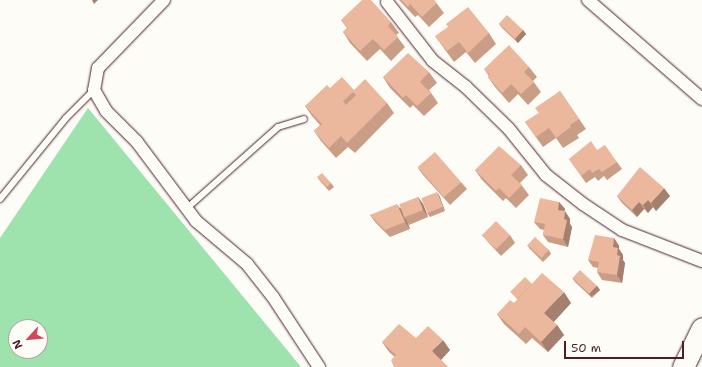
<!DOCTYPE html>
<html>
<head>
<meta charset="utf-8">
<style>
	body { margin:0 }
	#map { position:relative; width:702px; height:367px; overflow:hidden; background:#fdfcf7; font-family:"Shantell Sans",sans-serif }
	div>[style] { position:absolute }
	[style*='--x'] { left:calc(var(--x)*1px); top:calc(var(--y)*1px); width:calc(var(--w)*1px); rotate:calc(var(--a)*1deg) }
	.green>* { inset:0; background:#9ee2ad }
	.roads { filter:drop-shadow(0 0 1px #4a1f2b) drop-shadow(0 0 1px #4a1f2b) }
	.service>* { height:6px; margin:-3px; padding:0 3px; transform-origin:3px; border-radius:3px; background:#fdfcf7 }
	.minor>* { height:12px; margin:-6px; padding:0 6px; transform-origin:6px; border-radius:6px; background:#fdfcf7 }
	.trunk>* { height:21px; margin:-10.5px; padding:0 10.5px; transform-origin:10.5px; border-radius:10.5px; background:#fdfcf7 }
	.wall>* { inset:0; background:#ca9d87 }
	.shaded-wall>* { inset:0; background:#a4806e; transform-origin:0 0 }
	.building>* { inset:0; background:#ebb79d; transform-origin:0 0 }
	span { translate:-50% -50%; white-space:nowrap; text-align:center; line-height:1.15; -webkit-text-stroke:3px #fdfcf7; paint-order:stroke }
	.north { position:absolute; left:8px; top:319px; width:40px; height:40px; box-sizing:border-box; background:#fdfcf7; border:1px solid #b5a4a5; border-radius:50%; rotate:243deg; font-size:11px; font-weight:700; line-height:16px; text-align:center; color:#4a1f2b }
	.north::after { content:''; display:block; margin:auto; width:14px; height:18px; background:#d1495b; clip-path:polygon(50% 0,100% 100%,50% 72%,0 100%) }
	.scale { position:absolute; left:564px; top:341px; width:120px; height:18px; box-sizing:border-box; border:2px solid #4a1f2b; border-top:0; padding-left:5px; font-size:12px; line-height:14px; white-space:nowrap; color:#4a1f2b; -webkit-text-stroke:3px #fdfcf7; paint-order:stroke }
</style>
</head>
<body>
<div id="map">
	<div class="green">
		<i style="clip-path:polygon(evenodd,88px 108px,301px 367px,0 367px,0 238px,88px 108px,16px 327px,40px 327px,40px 351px,16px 351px,16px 327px)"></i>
	</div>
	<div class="roads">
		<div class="service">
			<i style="--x:0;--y:199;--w:104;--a:-50.8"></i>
			<i style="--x:66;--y:118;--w:40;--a:-45"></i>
			<i style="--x:186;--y:209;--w:123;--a:-41.7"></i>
			<i style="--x:278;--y:127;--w:27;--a:-17"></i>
		</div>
		<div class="minor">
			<i style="--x:164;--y:0;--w:95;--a:134.1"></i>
			<i style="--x:98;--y:68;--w:22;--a:100"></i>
			<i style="--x:94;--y:90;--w:24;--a:60"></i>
			<i style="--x:106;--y:111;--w:44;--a:45"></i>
			<i style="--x:137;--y:142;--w:99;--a:53.2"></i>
			<i style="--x:196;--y:221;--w:67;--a:40.1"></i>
			<i style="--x:247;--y:264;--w:42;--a:51.8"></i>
			<i style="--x:273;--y:297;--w:84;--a:56.7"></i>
			<i style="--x:588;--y:0;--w:151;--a:41"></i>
			<i style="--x:387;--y:2;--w:75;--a:52.1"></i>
			<i style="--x:433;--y:61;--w:42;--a:38.2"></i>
			<i style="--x:466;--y:87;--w:60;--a:44.3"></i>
			<i style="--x:509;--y:129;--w:59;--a:51.2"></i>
			<i style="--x:546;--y:175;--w:47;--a:38.1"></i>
			<i style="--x:583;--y:204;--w:47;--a:33.7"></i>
			<i style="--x:622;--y:230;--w:86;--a:21.2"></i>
		</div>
		<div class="trunk">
			<i style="--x:683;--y:367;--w:43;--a:-64"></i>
		</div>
	</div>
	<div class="wall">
		<i style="clip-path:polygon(399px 0,434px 0,444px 13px,429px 27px,418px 15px,415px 17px)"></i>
		<i style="clip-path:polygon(341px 20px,391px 22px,399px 33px,396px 35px,405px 47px,391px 61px,380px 49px,367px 61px,350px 43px,343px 32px,347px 28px)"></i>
		<i style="clip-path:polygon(499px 24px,523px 30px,526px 34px,518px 43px,502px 28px)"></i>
		<i style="clip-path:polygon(489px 33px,496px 44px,475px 63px,466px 52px,454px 62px,435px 36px)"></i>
		<i style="clip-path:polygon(529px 67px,537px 77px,533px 81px,541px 92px,528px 105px,518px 94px,509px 103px,495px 87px,488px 77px,489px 76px,484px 69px)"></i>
		<i style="clip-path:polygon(429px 72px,437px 83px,429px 90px,438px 103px,424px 116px,413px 105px,410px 108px,390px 88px,383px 77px)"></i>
		<i style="clip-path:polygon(330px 88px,354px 90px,387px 103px,394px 113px,355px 153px,348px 147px,336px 158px,321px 141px,314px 131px,320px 125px,312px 116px,305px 106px)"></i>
		<i style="clip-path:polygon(560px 91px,586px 129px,577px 135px,579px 138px,563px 148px,556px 138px,543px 147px,525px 122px,539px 113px)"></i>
		<i style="clip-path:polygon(597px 150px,617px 162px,622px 169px,607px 180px,604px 176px,598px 181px,595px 177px,586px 183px,569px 159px)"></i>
		<i style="clip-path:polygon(521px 165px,528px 175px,520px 183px,529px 195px,516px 208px,506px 198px,503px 201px,482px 180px,475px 170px)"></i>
		<i style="clip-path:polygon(418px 168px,461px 182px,467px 189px,450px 205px,423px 175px)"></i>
		<i style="clip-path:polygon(317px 177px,331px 183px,334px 187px,329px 191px,320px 181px)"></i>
		<i style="clip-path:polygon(439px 195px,445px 211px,430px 217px,427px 213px)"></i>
		<i style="clip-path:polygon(617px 196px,670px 196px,656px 211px,653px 207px,648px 213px,644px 209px,637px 217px,622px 203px)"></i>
		<i style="clip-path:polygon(418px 197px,423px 204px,428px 217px,409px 225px,407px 221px,410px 229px,390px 237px,375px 222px,370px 215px,400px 208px)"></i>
		<i style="clip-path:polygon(559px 202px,565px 209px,564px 211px,570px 219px,570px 224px,572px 227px,568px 247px,548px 242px,543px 235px,544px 230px,540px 229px,534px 222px)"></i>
		<i style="clip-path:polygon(482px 235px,510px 235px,515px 243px,501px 256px,488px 242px)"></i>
		<i style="clip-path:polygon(614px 238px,619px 246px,619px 249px,623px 255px,623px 260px,625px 263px,622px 283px,602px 280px,597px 272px,598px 268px,593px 267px,588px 260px)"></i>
		<i style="clip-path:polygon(527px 245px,549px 250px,551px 254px,543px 262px,530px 249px)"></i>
		<i style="clip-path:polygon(572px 278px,597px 286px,600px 290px,592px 298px,575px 282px)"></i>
		<i style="clip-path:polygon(532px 284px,571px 303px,553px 322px,557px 325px,564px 335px,548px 352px,532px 338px,526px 344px,504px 324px,497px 314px,514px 303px,518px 300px,511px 292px)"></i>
		<i style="clip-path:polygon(416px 338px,450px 350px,441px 360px,448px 367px,395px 367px,393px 365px,395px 357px,389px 352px,382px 342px)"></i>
	</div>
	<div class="shaded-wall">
		<i style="clip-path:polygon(92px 0,98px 0,94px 4px)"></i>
		<i style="clip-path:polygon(523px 30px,526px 34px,518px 43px,515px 39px)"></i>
		<i style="clip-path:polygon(664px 188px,670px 196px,656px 211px,651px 203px)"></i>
		<i style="clip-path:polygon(437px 192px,439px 195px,445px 211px,443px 207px)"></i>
		<i style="clip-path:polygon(418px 197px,423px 204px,428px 217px,423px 210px)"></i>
		<i style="clip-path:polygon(648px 200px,653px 207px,648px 213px,643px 205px)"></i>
		<i style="clip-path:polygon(559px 202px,565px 209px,563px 217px,558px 210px)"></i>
		<i style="clip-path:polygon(639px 202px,644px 209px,637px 217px,632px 210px)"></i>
		<i style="clip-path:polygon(397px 204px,402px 211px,404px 218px,407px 221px,410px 229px,405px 222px)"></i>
		<i style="clip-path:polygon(565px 211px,570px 219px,570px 224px,572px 227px,568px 247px,563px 239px,564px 219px)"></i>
		<i style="clip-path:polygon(614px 238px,619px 246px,619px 249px,623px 255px,623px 260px,625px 263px,622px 283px,617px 275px,613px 247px)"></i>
		<i style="left:597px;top:286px;width:5px;height:11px;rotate:53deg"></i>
		<i style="clip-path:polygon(564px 292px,571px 303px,552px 324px,544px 313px)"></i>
		<i style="clip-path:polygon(557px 325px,564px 335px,548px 352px,541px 342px)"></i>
		<i style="clip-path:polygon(443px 340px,450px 350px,439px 362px,432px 351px)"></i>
	</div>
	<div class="building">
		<i style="clip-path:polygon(362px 0,371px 0,391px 22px,388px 26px,398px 37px,384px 50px,373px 39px,360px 51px,343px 32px,348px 28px,341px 20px)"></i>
		<i style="clip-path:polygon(401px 0,434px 0,437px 3px,422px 17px,410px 4px,408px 7px)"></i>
		<i style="clip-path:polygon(468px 7px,489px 33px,468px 53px,459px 42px,447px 51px,435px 36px,448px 27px,446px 24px)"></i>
		<i style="left:507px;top:15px;width:22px;height:12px;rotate:43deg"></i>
		<i style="clip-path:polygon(509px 45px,529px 67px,524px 72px,534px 82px,521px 94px,511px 84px,502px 93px,488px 77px,490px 75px,484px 69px)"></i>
		<i style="clip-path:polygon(408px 53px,429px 72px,420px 82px,431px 93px,417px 106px,406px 95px,403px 98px,383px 77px)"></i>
		<i style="clip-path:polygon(evenodd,342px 77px,354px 90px,365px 79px,387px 103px,347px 143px,341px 136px,329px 148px,314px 131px,322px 124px,305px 106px,327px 85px,330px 88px,342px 77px,353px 92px,356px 95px,346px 105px,343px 101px,353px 92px)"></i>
		<i style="clip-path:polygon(560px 91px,579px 119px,570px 125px,571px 127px,556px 138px,549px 128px,536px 137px,525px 122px,539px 113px,535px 108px)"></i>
		<i style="clip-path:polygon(591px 141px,597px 150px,605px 145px,617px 162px,602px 172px,599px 169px,592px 173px,590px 169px,581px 176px,569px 159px)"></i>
		<i style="clip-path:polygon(499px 146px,521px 165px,511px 175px,522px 185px,509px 198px,499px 188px,496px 191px,475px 170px)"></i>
		<i style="left:435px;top:152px;width:40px;height:23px;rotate:49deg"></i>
		<i style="clip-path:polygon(640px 167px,664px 188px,651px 203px,648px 200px,643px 205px,639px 202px,632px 210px,617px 196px)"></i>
		<i style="clip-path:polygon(322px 173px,331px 183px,327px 187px,317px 177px)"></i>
		<i style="left:437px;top:192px;width:16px;height:17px;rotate:68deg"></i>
		<i style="left:418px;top:197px;width:14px;height:20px;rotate:69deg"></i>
		<i style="clip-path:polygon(540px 198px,559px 202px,558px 210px,565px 211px,564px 219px,567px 220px,563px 239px,543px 235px,545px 224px,534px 222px)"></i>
		<i style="clip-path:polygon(397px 204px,405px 222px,385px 230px,370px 215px)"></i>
		<i style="left:496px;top:221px;width:20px;height:20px;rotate:45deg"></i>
		<i style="clip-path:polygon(595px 235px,614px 238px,613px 247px,618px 248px,617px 255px,620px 256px,617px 275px,597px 272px,599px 262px,588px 260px)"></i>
		<i style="left:535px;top:237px;width:19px;height:11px;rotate:43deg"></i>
		<i style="left:580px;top:270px;width:23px;height:11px;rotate:43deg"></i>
		<i style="clip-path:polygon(542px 273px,564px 292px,544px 313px,557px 325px,541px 342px,525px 327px,519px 334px,497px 314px,510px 300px,514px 303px)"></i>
		<i style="left:525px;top:277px;width:10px;height:21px;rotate:45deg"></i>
		<i style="clip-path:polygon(399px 324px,416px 338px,428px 326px,443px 340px,432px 351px,448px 367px,396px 367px,393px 365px,391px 360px,396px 355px,382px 342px)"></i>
	</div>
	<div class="north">N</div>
	<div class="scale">50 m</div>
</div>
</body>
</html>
